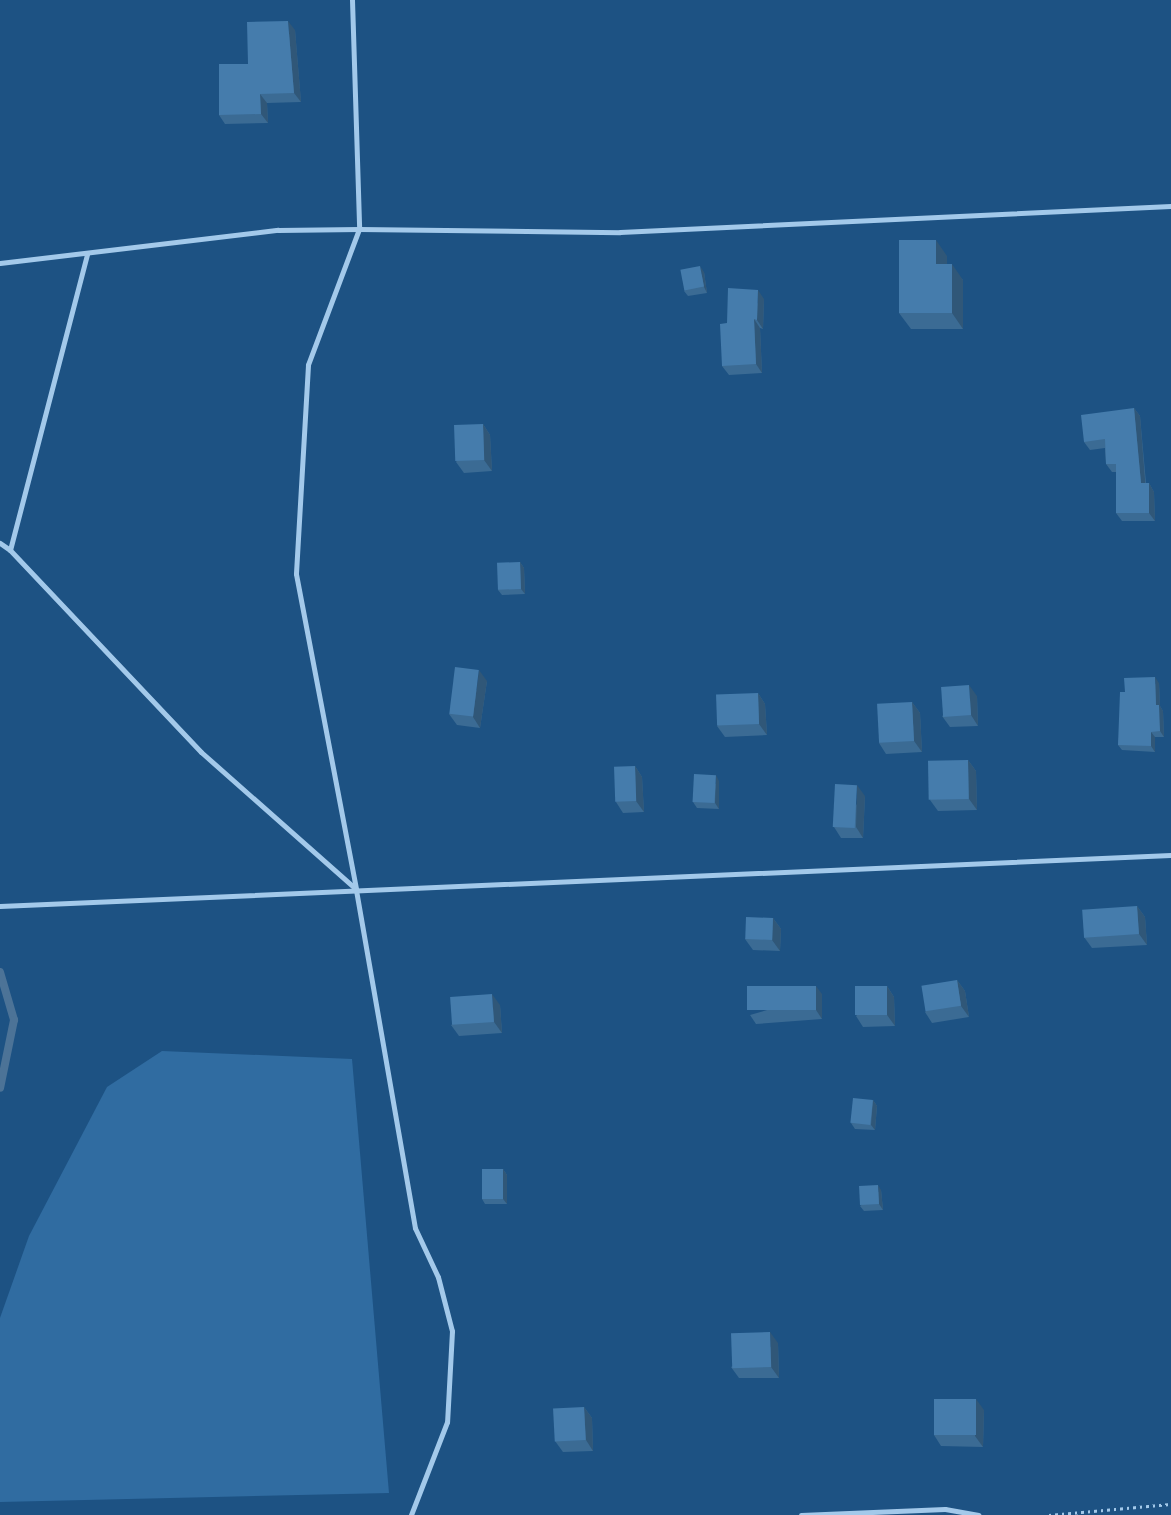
<!DOCTYPE html>
<html>
<head>
<meta charset="utf-8">
<style>
	body { margin:0 }
	#map { position:relative; width:1171px; height:1515px; overflow:hidden; background:#1d5283; font-family:"Exo 2",sans-serif }
	div>[style] { position:absolute }
	[style*='--x'] { left:calc(var(--x)*1px); top:calc(var(--y)*1px); width:calc(var(--w)*1px); rotate:calc(var(--a)*1deg) }
	.green>* { inset:0; background:#306ca1 }
	.stream>* { height:8px; margin:-4px; padding:0 4px; transform-origin:4px; border-radius:4px; background:#4c7397 }
	.path>* { height:3px; margin-top:-1.5px; transform-origin:0; background:repeating-linear-gradient(90deg,#a3c9ea 0 2.5px,transparent 0 6.5px) }
	.street>* { height:5px; margin:-2.5px; padding:0 2.5px; transform-origin:2.5px; border-radius:2.5px; background:#a3c9ea }
	.wall>* { inset:0; background:#3b6b94 }
	.shaded-wall>* { inset:0; background:#305778 }
	.building>* { inset:0; background:#457cac; transform-origin:0 0 }
	span { translate:-50% -50%; white-space:nowrap; text-align:center; line-height:1.15; -webkit-text-stroke:5px #1d5283; paint-order:stroke }
</style>
</head>
<body>
<div id="map">
	<div class="green">
		<i style="clip-path:polygon(162px 1051px,352px 1059px,389px 1493px,0 1502px,0 1318px,29px 1236px,107px 1087px)"></i>
	</div>
	<div class="stream">
		<i style="--x:0;--y:972;--w:50;--a:73.7"></i>
		<i style="--x:14;--y:1020;--w:69;--a:101.6"></i>
	</div>
	<div class="path">
		<i style="--x:1049;--y:1515;--w:122;--a:-5.2"></i>
	</div>
	<div class="street">
		<i style="--x:352;--y:0;--w:229;--a:88.2"></i>
		<i style="--x:359;--y:229;--w:261;--a:0.7"></i>
		<i style="--x:620;--y:232;--w:552;--a:-2.7"></i>
		<i style="--x:0;--y:263;--w:280;--a:-6.8"></i>
		<i style="--x:278;--y:230;--w:81;--a:-0.7"></i>
		<i style="--x:359;--y:229;--w:145;--a:110.6"></i>
		<i style="--x:308;--y:365;--w:209;--a:93.3"></i>
		<i style="--x:296;--y:574;--w:322;--a:79.2"></i>
		<i style="--x:356;--y:890;--w:343;--a:80.1"></i>
		<i style="--x:415;--y:1228;--w:54;--a:64.9"></i>
		<i style="--x:438;--y:1277;--w:56;--a:75.5"></i>
		<i style="--x:452;--y:1331;--w:91;--a:93.1"></i>
		<i style="--x:447;--y:1422;--w:100;--a:111.2"></i>
		<i style="--x:0;--y:543;--w:12;--a:35"></i>
		<i style="--x:10;--y:550;--w:278;--a:46.6"></i>
		<i style="--x:201;--y:752;--w:207;--a:41.5"></i>
		<i style="--x:10;--y:550;--w:306;--a:-75.4"></i>
		<i style="--x:0;--y:906;--w:1172;--a:-2.49"></i>
		<i style="--x:801;--y:1515;--w:144;--a:-2.4"></i>
		<i style="--x:945;--y:1509;--w:34;--a:10"></i>
	</div>
	<div class="wall">
		<i style="clip-path:polygon(295px 30px,301px 102px,267px 103px,268px 123px,225px 124px,219px 115px,248px 64px)"></i>
		<i style="clip-path:polygon(947px 256px,947px 264px,963px 280px,963px 329px,911px 329px,899px 313px)"></i>
		<i style="clip-path:polygon(704px 272px,707px 293px,688px 296px,684px 291px)"></i>
		<i style="clip-path:polygon(764px 299px,763px 329px,760px 328px,762px 373px,729px 375px,722px 366px,727px 323px)"></i>
		<i style="clip-path:polygon(1134px 408px,1140px 416px,1146px 483px,1149px 483px,1154px 492px,1155px 521px,1122px 521px,1116px 513px,1116px 472px,1112px 472px,1106px 464px,1105px 448px,1090px 450px,1084px 442px)"></i>
		<i style="clip-path:polygon(483px 424px,490px 435px,492px 471px,464px 473px,456px 462px)"></i>
		<i style="clip-path:polygon(520px 562px,524px 568px,525px 594px,502px 595px,498px 590px)"></i>
		<i style="clip-path:polygon(487px 681px,480px 728px,457px 725px,449px 714px)"></i>
		<i style="clip-path:polygon(1159px 683px,1160px 706px,1163px 711px,1164px 737px,1155px 737px,1155px 752px,1122px 750px,1118px 745px,1125px 692px)"></i>
		<i style="clip-path:polygon(758px 693px,765px 704px,767px 735px,725px 737px,717px 726px)"></i>
		<i style="clip-path:polygon(977px 696px,978px 726px,950px 727px,942px 716px)"></i>
		<i style="clip-path:polygon(912px 702px,920px 713px,922px 752px,886px 754px,879px 743px)"></i>
		<i style="clip-path:polygon(968px 760px,976px 771px,977px 810px,938px 811px,930px 800px)"></i>
		<i style="clip-path:polygon(635px 766px,642px 777px,644px 812px,623px 813px,616px 802px)"></i>
		<i style="clip-path:polygon(719px 781px,719px 809px,697px 808px,693px 802px)"></i>
		<i style="clip-path:polygon(865px 796px,863px 838px,841px 838px,834px 827px)"></i>
		<i style="clip-path:polygon(1137px 906px,1145px 917px,1147px 945px,1092px 948px,1084px 937px)"></i>
		<i style="clip-path:polygon(773px 918px,781px 929px,780px 951px,753px 950px,745px 939px)"></i>
		<i style="clip-path:polygon(957px 980px,965px 991px,969px 1017px,932px 1023px,925px 1012px)"></i>
		<i style="clip-path:polygon(887px 986px,894px 997px,895px 1026px,863px 1027px,856px 1016px)"></i>
		<i style="clip-path:polygon(822px 994px,822px 1019px,756px 1024px,750px 1015px)"></i>
		<i style="clip-path:polygon(500px 1005px,502px 1033px,459px 1036px,451px 1025px)"></i>
		<i style="clip-path:polygon(873px 1100px,877px 1106px,875px 1130px,855px 1129px,851px 1123px)"></i>
		<i style="clip-path:polygon(503px 1169px,507px 1175px,507px 1204px,485px 1204px,482px 1199px)"></i>
		<i style="clip-path:polygon(881px 1190px,883px 1210px,864px 1211px,860px 1206px)"></i>
		<i style="clip-path:polygon(778px 1343px,779px 1378px,739px 1378px,731px 1367px)"></i>
		<i style="clip-path:polygon(584px 1407px,592px 1418px,593px 1451px,563px 1452px,555px 1441px)"></i>
		<i style="clip-path:polygon(984px 1410px,983px 1447px,941px 1446px,934px 1435px)"></i>
	</div>
	<div class="shaded-wall">
		<i style="clip-path:polygon(288px 21px,295px 30px,301px 102px,294px 93px)"></i>
		<i style="clip-path:polygon(260px 94px,267px 103px,268px 123px,261px 114px)"></i>
		<i style="clip-path:polygon(936px 240px,947px 256px,947px 280px,936px 264px)"></i>
		<i style="clip-path:polygon(952px 264px,963px 280px,963px 329px,952px 313px)"></i>
		<i style="clip-path:polygon(700px 266px,704px 272px,707px 293px,704px 287px)"></i>
		<i style="clip-path:polygon(758px 290px,764px 299px,763px 329px,757px 320px)"></i>
		<i style="clip-path:polygon(754px 319px,760px 328px,762px 373px,756px 364px)"></i>
		<i style="clip-path:polygon(1134px 408px,1140px 416px,1146px 492px,1141px 483px)"></i>
		<i style="clip-path:polygon(483px 424px,490px 435px,492px 471px,484px 460px)"></i>
		<i style="clip-path:polygon(1149px 483px,1154px 492px,1155px 521px,1149px 513px)"></i>
		<i style="clip-path:polygon(520px 562px,524px 568px,525px 594px,521px 589px)"></i>
		<i style="clip-path:polygon(479px 670px,487px 681px,480px 728px,473px 717px)"></i>
		<i style="clip-path:polygon(1155px 677px,1159px 683px,1160px 706px,1163px 711px,1164px 737px,1160px 731px,1156px 705px)"></i>
		<i style="clip-path:polygon(969px 685px,977px 696px,978px 726px,971px 715px)"></i>
		<i style="clip-path:polygon(758px 693px,765px 704px,767px 735px,759px 724px)"></i>
		<i style="clip-path:polygon(912px 702px,920px 713px,922px 752px,914px 741px)"></i>
		<i style="clip-path:polygon(1151px 732px,1155px 737px,1155px 752px,1151px 746px)"></i>
		<i style="clip-path:polygon(968px 760px,976px 771px,977px 810px,969px 799px)"></i>
		<i style="clip-path:polygon(635px 766px,642px 777px,644px 812px,636px 801px)"></i>
		<i style="clip-path:polygon(716px 775px,719px 781px,719px 809px,715px 803px)"></i>
		<i style="clip-path:polygon(857px 785px,865px 796px,863px 838px,856px 827px)"></i>
		<i style="clip-path:polygon(1137px 906px,1145px 917px,1147px 945px,1139px 934px)"></i>
		<i style="clip-path:polygon(773px 918px,781px 929px,780px 951px,772px 940px)"></i>
		<i style="clip-path:polygon(957px 980px,965px 991px,969px 1017px,961px 1006px)"></i>
		<i style="clip-path:polygon(816px 986px,822px 994px,822px 1019px,816px 1010px)"></i>
		<i style="clip-path:polygon(887px 986px,894px 997px,895px 1026px,887px 1015px)"></i>
		<i style="clip-path:polygon(492px 994px,500px 1005px,502px 1033px,494px 1022px)"></i>
		<i style="clip-path:polygon(873px 1100px,877px 1106px,875px 1130px,871px 1125px)"></i>
		<i style="clip-path:polygon(503px 1169px,507px 1175px,507px 1204px,503px 1199px)"></i>
		<i style="clip-path:polygon(878px 1185px,881px 1190px,883px 1210px,879px 1204px)"></i>
		<i style="clip-path:polygon(770px 1332px,778px 1343px,779px 1378px,771px 1367px)"></i>
		<i style="clip-path:polygon(976px 1399px,984px 1410px,983px 1447px,975px 1436px)"></i>
		<i style="clip-path:polygon(584px 1407px,592px 1418px,593px 1451px,586px 1440px)"></i>
	</div>
	<div class="building">
		<i style="clip-path:polygon(288px 21px,294px 93px,260px 94px,261px 114px,219px 115px,219px 64px,248px 64px,247px 22px)"></i>
		<i style="clip-path:polygon(899px 240px,936px 240px,936px 264px,952px 264px,952px 313px,899px 313px)"></i>
		<i style="left:700px;top:266px;width:21px;height:20px;rotate:79deg"></i>
		<i style="clip-path:polygon(728px 288px,758px 290px,757px 320px,754px 319px,756px 364px,722px 366px,720px 324px,727px 323px)"></i>
		<i style="clip-path:polygon(1134px 408px,1141px 483px,1149px 483px,1149px 513px,1116px 513px,1116px 464px,1106px 464px,1105px 439px,1084px 442px,1081px 415px)"></i>
		<i style="left:483px;top:424px;width:36px;height:29px;rotate:88deg"></i>
		<i style="left:520px;top:562px;width:27px;height:23px;rotate:88deg"></i>
		<i style="left:455px;top:667px;width:24px;height:47px;rotate:7deg"></i>
		<i style="clip-path:polygon(1155px 677px,1156px 705px,1159px 705px,1160px 731px,1151px 732px,1151px 746px,1118px 745px,1120px 692px,1125px 692px,1124px 678px)"></i>
		<i style="left:969px;top:685px;width:30px;height:28px;rotate:86deg"></i>
		<i style="left:758px;top:693px;width:31px;height:42px;rotate:88deg"></i>
		<i style="left:912px;top:702px;width:39px;height:35px;rotate:87deg"></i>
		<i style="left:968px;top:760px;width:39px;height:40px;rotate:89deg"></i>
		<i style="left:635px;top:766px;width:35px;height:21px;rotate:88deg"></i>
		<i style="left:694px;top:774px;width:22px;height:28px;rotate:3deg"></i>
		<i style="left:835px;top:784px;width:22px;height:43px;rotate:3deg"></i>
		<i style="left:1137px;top:906px;width:28px;height:55px;rotate:86deg"></i>
		<i style="left:746px;top:917px;width:27px;height:22px;rotate:2deg"></i>
		<i style="left:957px;top:980px;width:26px;height:36px;rotate:81deg"></i>
		<i style="left:816px;top:986px;width:24px;height:69px;rotate:90deg"></i>
		<i style="left:887px;top:986px;width:29px;height:32px;rotate:90deg"></i>
		<i style="left:492px;top:994px;width:28px;height:42px;rotate:86deg"></i>
		<i style="left:853px;top:1098px;width:20px;height:25px;rotate:6deg"></i>
		<i style="left:482px;top:1169px;width:21px;height:30px"></i>
		<i style="left:878px;top:1185px;width:19px;height:19px;rotate:87deg"></i>
		<i style="left:770px;top:1332px;width:35px;height:39px;rotate:88deg"></i>
		<i style="left:934px;top:1399px;width:42px;height:36px"></i>
		<i style="left:584px;top:1407px;width:33px;height:31px;rotate:87deg"></i>
	</div>
</div>
</body>
</html>
